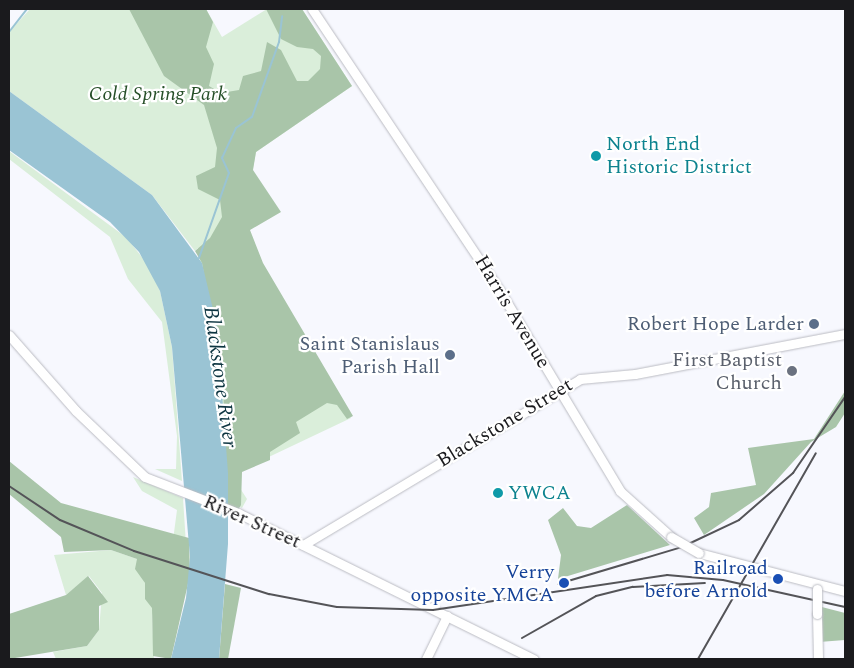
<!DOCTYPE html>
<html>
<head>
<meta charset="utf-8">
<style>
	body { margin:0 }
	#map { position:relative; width:854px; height:668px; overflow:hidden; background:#f7f8fe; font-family:Spectral,serif }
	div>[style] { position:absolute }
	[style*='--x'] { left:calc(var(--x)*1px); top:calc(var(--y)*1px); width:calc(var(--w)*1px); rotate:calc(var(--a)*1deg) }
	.green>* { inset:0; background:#daeeda }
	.forest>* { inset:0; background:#a9c5a9 }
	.water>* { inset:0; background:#9ac4d4 }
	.stream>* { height:2px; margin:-1px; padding:0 1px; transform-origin:1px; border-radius:1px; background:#9ac4d4 }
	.roads { filter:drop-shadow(0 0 1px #bbbcc3) drop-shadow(0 0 1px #bbbcc3) }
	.secondary>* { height:9px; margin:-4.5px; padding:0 4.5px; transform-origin:4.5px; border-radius:4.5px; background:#fff }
	.rail>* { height:2px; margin:-1px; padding:0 1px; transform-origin:1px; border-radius:1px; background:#545458 }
	.bridges { filter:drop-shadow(0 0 1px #bbbcc3) drop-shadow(0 0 1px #bbbcc3) }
	.secondary-bridge>* { height:9px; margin:-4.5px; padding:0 4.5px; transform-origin:4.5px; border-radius:4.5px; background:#fff }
	.dots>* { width:14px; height:14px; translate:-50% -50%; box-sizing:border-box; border:2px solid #fff; border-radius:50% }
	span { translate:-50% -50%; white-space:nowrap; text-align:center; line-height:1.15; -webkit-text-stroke:4.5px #fff; paint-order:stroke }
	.park-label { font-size:20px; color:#264f28; font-style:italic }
	.culture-label { font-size:20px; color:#0d838f }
	.left { translate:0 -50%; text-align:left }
	.street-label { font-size:20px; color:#1a1a1d }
	.service-label { font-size:20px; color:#4e5e75 }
	.right { translate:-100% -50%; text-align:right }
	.worship-label { font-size:20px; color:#5b616d }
	.transit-label { font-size:20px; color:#164399 }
	.water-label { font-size:21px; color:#0c3440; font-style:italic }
	.frame { position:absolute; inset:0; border:10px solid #1a1a1d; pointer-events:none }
</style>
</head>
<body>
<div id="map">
	<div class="green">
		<i style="clip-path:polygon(30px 9px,206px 9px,222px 37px,267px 9px,302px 9px,352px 86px,256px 152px,241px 233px,351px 418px,239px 471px,238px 485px,247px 499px,242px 508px,229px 502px,230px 456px,198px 248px,195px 251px,152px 195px,9px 91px,9px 32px)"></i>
		<i style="clip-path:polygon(9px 151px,127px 238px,148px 265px,160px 291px,172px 347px,182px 481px,155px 469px,176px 469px,177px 436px,162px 322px,128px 279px,110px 237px,9px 159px)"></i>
		<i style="clip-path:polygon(133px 477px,183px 498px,186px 544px,152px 615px,154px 659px,56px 659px,53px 652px,87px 646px,99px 630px,102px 593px,89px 576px,66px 595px,54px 555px,111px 550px,137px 559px,145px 583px,145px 599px,173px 540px,177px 510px,142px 491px)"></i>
	</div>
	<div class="forest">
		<i style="clip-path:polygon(129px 9px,206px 9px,213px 22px,206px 47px,214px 64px,209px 86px,221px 93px,239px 90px,243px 76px,261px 71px,267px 42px,281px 50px,297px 81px,308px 81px,320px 69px,321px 56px,313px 49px,297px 47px,281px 39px,266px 9px,302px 9px,352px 86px,256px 152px,253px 170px,281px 212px,250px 230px,263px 263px,353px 416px,347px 419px,337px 405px,327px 403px,296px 422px,300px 433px,270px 452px,270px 460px,242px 472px,241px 505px,235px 515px,228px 513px,223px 385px,202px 263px,195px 251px,210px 238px,222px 217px,220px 200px,198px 189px,196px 176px,215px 167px,217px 148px,204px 105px,164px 76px)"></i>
		<i style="clip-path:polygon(845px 391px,845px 413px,836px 427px,811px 442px,764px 494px,704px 535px,694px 518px,709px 507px,711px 493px,756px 485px,748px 448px,814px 439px)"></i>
		<i style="clip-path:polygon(9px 461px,61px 503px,189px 538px,190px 575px,171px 659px,153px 656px,152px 608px,145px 599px,145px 583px,135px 569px,137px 559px,111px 550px,64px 552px,61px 537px,9px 494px)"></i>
		<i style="clip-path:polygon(627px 505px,670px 545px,558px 579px,561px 555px,548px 520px,563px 508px,577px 526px,591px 528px)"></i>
		<i style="clip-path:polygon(88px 576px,108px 602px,99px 606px,99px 630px,87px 646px,9px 659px,9px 614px,66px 595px)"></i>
		<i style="clip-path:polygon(225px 584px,241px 588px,228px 659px,219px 659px)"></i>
		<i style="clip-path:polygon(818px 606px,845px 613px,845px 640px,819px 642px)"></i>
	</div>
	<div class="water">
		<i style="clip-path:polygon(9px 91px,152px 195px,202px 263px,217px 326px,228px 473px,228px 544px,219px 659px,171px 659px,186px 598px,190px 557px,172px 347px,160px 291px,139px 252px,110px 222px,9px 150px)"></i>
	</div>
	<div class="stream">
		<i style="--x:9;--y:32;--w:29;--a:-52"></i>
		<i style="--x:199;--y:258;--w:90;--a:-70.6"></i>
		<i style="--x:229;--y:173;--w:17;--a:-115"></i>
		<i style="--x:222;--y:158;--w:33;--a:-65"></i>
		<i style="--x:236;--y:128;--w:19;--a:-35"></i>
		<i style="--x:252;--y:117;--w:80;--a:-70.2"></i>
		<i style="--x:279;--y:42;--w:26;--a:-83"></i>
	</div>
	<div class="roads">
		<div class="secondary">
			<i style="--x:312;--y:9;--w:339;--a:56.3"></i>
			<i style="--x:500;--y:291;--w:233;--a:59"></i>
			<i style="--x:620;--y:491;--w:69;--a:42"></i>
			<i style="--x:9;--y:335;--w:101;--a:48.6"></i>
			<i style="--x:76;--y:411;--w:95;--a:43.7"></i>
			<i style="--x:145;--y:477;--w:100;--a:21.2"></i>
			<i style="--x:238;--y:513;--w:330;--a:26.3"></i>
			<i style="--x:303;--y:545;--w:323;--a:-30.9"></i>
			<i style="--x:580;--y:379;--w:55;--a:-5.2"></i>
			<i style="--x:635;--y:374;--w:214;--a:-10.8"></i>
			<i style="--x:699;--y:553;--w:151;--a:14.6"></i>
			<i style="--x:817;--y:614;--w:45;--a:88.7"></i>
			<i style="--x:426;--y:659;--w:48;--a:-64"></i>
		</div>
	</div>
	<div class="rail">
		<i style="--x:9;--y:486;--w:61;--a:33.7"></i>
		<i style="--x:60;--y:520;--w:80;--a:22.7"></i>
		<i style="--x:134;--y:551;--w:142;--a:17.7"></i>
		<i style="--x:269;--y:594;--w:69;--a:10.8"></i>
		<i style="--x:337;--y:607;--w:96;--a:1.8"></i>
		<i style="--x:433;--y:610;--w:237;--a:-8.5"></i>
		<i style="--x:667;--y:575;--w:56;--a:5.1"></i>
		<i style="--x:723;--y:580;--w:125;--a:12.5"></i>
		<i style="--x:558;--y:584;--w:129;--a:-16.6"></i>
		<i style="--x:682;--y:547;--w:63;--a:-25.3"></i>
		<i style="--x:739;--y:520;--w:72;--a:-41"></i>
		<i style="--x:793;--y:473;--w:92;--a:-55.6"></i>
		<i style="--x:522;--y:638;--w:85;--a:-29.6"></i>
		<i style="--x:596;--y:596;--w:38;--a:-14"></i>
		<i style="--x:633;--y:587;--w:72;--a:-3.2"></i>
		<i style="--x:698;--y:659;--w:237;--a:-60.2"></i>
	</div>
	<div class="bridges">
		<div class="secondary-bridge">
			<i style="--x:671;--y:537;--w:32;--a:30"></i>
			<i style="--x:817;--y:614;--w:25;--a:-90"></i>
		</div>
	</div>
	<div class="dots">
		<i style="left:596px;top:156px;background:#0f9aa8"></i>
		<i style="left:814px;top:324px;background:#5c6f8a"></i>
		<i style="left:450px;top:355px;background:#5c6f8a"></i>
		<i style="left:792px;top:371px;background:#6b7280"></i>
		<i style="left:498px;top:493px;background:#0f9aa8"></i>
		<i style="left:778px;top:579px;background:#1a4fb4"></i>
		<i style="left:564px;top:583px;background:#1a4fb4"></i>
	</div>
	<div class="park-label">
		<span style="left:158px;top:94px">Cold Spring Park</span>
	</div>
	<div class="culture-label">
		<span class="left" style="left:606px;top:156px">North End<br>Historic District</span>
		<span class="left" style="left:508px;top:493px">YWCA</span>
	</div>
	<div class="street-label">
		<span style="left:512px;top:312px;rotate:59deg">Harris Avenue</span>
		<span style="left:505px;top:423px;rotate:-31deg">Blackstone Street</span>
		<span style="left:252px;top:522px;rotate:24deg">River Street</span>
	</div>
	<div class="service-label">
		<span class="right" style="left:804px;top:324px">Robert Hope Larder</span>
		<span class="right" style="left:440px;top:356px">Saint Stanislaus<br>Parish Hall</span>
	</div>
	<div class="worship-label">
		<span class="right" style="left:782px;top:372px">First Baptist<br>Church</span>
	</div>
	<div class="transit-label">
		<span class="right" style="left:768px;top:580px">Railroad<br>before Arnold</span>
		<span class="right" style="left:554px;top:584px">Verry<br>opposite YMCA</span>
	</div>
	<div class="water-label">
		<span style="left:220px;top:377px;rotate:82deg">Blackstone River</span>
	</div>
	<div class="frame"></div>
</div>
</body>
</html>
